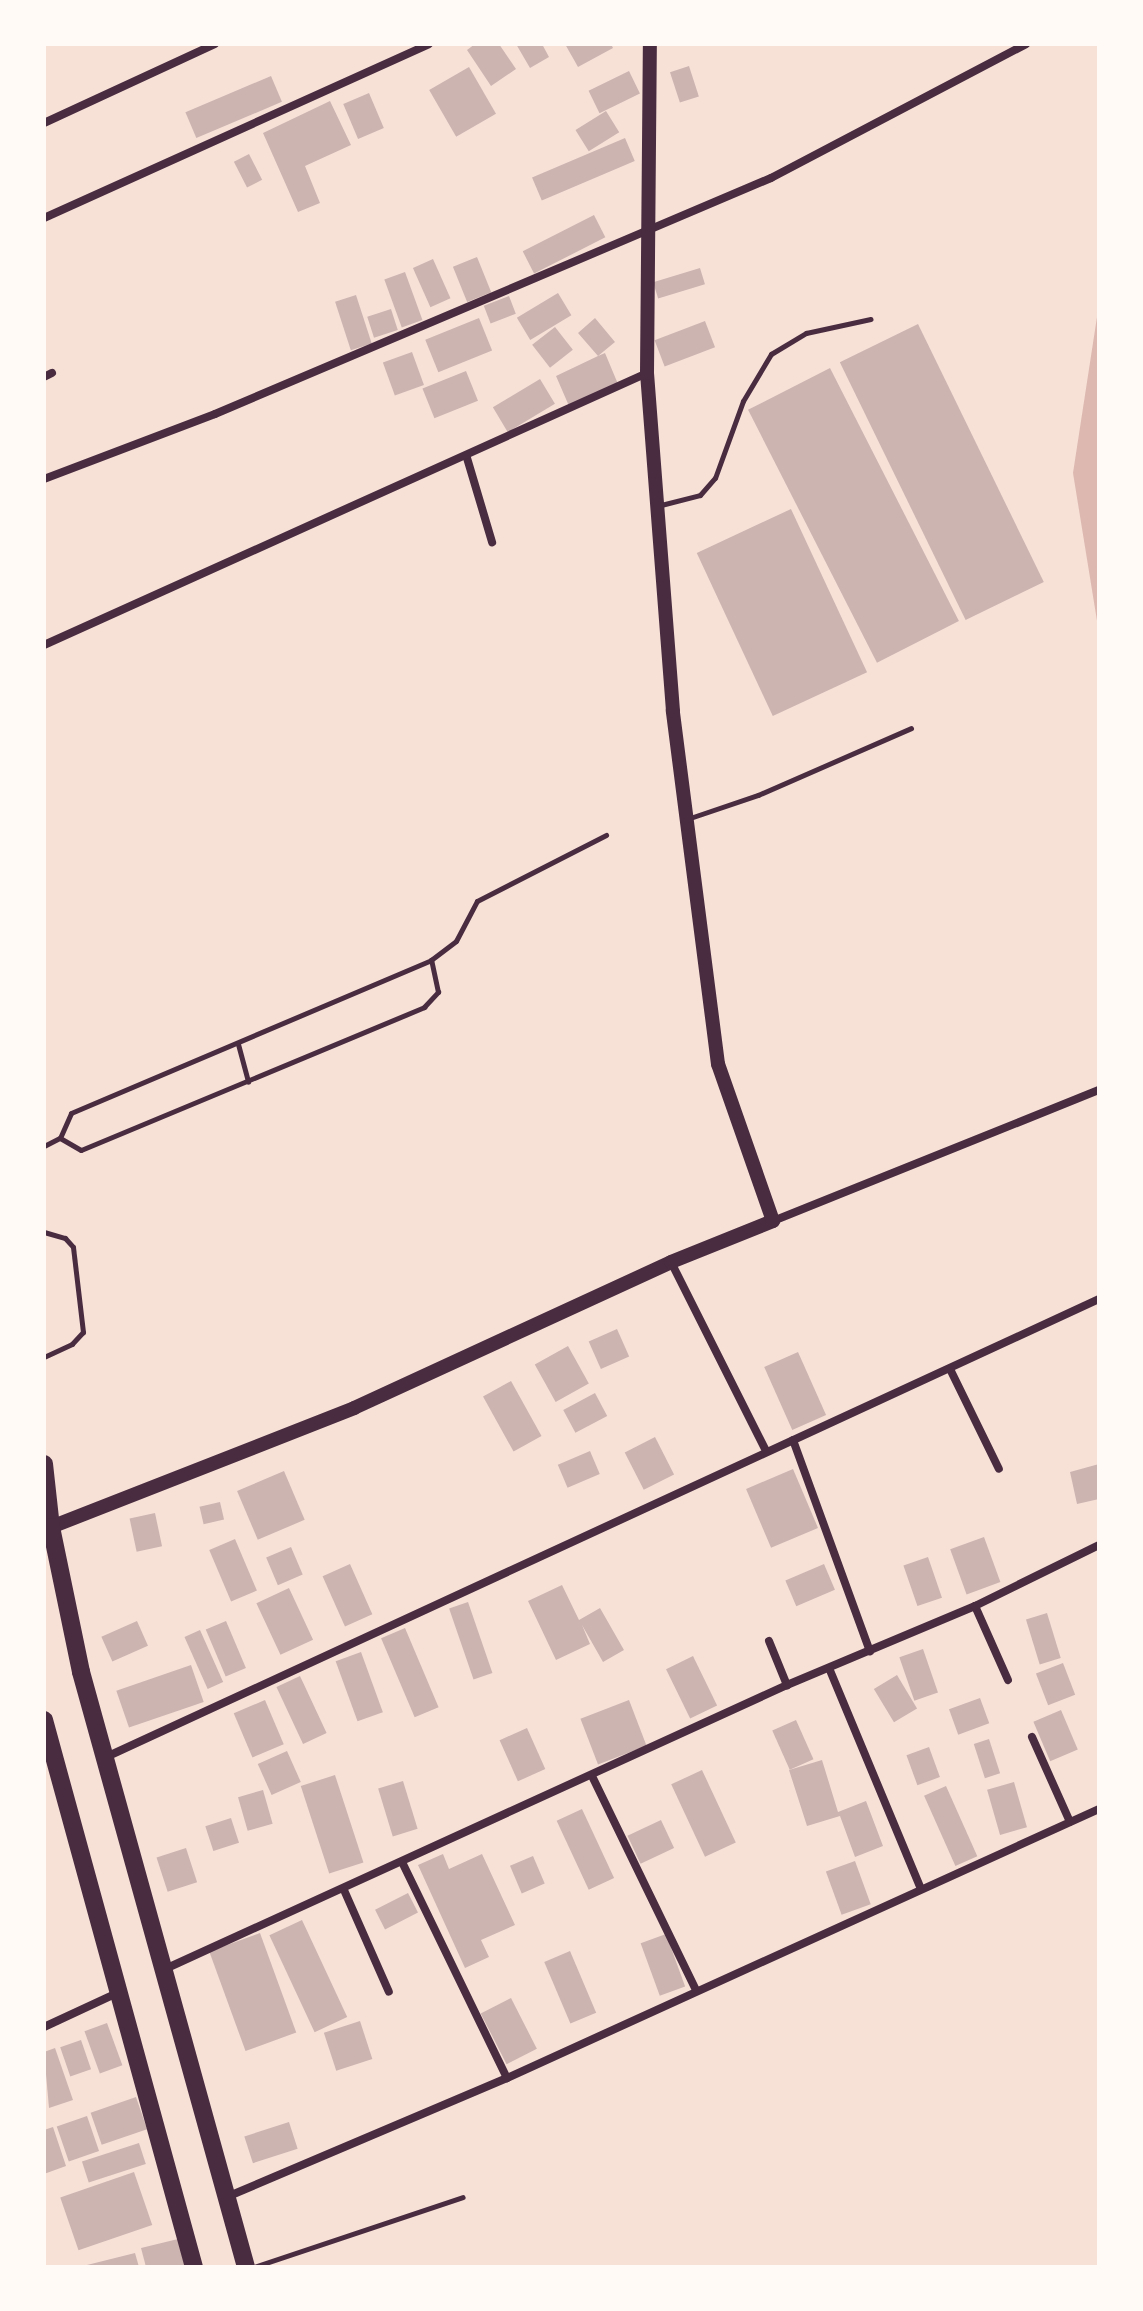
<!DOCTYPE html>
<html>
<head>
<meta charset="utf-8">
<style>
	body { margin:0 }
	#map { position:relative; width:1143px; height:2311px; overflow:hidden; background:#f7e1d7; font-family:"Playfair Display",serif }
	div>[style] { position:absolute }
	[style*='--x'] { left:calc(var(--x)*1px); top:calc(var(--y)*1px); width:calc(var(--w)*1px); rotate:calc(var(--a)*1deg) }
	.water>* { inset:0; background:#dcb8b0 }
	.building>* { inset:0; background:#ccb4b1; transform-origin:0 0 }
	.service>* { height:5px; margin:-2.5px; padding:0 2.5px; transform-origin:2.5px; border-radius:2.5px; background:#4a2c40 }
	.minor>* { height:8px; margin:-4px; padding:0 4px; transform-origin:4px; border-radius:4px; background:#4a2c40 }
	.tertiary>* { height:14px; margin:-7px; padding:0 7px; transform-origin:7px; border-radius:7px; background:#4a2c40 }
	.trunk>* { height:18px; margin:-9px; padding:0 9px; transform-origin:9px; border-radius:9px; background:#4a2c40 }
	span { translate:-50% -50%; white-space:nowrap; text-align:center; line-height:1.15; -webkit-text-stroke:6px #fffaf5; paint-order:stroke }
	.frame { position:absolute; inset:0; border:46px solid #fffaf5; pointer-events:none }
</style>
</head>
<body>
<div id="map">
	<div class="water">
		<i style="clip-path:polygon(1099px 304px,1099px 633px,1073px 473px)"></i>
	</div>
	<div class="building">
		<i style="clip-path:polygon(475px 44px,499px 44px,516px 69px,491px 86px,467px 50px)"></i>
		<i style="clip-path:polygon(516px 44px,542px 44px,549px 57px,530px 68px)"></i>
		<i style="clip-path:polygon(565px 44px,611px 44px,613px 48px,578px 67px)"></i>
		<i style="left:689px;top:66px;width:32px;height:20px;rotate:72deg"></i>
		<i style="left:469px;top:67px;width:54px;height:46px;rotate:60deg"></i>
		<i style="left:629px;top:71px;width:25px;height:45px;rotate:64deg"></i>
		<i style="left:271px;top:76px;width:28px;height:93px;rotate:67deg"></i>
		<i style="left:369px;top:93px;width:38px;height:28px;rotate:67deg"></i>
		<i style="clip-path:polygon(330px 101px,351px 145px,305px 166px,320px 203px,298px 212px,263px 133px)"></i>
		<i style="left:606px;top:111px;width:25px;height:36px;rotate:58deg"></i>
		<i style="left:625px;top:138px;width:25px;height:101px;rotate:67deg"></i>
		<i style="left:249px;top:154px;width:29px;height:17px;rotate:63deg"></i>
		<i style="left:594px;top:215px;width:25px;height:80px;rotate:63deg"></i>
		<i style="left:477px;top:257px;width:38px;height:26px;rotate:68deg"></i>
		<i style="left:433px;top:259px;width:43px;height:22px;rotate:66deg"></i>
		<i style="left:700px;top:268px;width:17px;height:49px;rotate:73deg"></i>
		<i style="left:405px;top:272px;width:51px;height:22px;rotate:70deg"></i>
		<i style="left:558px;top:293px;width:26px;height:48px;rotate:59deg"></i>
		<i style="left:356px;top:295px;width:51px;height:22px;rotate:72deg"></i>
		<i style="left:509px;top:296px;width:19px;height:27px;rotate:69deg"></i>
		<i style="left:391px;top:309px;width:22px;height:25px;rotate:72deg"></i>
		<i style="left:479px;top:318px;width:35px;height:58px;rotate:68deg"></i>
		<i style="clip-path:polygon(595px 318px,615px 342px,598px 356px,605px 353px,618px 384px,569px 406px,556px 376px,598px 356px,578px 333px)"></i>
		<i style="left:705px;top:321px;width:28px;height:54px;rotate:69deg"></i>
		<i style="left:918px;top:324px;width:287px;height:87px;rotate:64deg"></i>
		<i style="left:555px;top:327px;width:29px;height:29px;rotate:52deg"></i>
		<i style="left:412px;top:352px;width:35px;height:31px;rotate:70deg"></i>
		<i style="left:830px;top:368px;width:284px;height:92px;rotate:63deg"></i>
		<i style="left:466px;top:371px;width:32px;height:47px;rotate:68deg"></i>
		<i style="left:540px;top:379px;width:29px;height:55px;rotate:59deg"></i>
		<i style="left:791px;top:509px;width:180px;height:104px;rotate:65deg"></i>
		<i style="left:617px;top:1329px;width:30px;height:31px;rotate:66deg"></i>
		<i style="left:568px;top:1346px;width:43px;height:38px;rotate:61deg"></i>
		<i style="left:798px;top:1352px;width:69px;height:37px;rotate:66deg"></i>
		<i style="left:511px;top:1381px;width:63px;height:32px;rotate:61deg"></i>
		<i style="left:595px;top:1393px;width:26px;height:36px;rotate:62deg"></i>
		<i style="left:655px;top:1437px;width:42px;height:34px;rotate:63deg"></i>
		<i style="left:590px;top:1451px;width:25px;height:35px;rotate:67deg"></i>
		<i style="clip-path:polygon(1099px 1464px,1099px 1499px,1077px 1504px,1070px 1472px)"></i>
		<i style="left:793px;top:1469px;width:64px;height:51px;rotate:67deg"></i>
		<i style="left:284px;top:1471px;width:53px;height:51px;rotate:67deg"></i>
		<i style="left:220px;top:1502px;width:18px;height:21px;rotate:77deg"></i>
		<i style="left:155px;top:1513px;width:34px;height:26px;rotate:78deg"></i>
		<i style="left:984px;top:1537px;width:48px;height:36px;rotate:70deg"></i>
		<i style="left:235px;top:1539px;width:56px;height:28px;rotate:67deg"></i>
		<i style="left:291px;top:1547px;width:30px;height:27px;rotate:67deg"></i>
		<i style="left:928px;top:1557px;width:43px;height:26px;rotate:71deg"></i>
		<i style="left:350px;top:1564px;width:55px;height:30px;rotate:66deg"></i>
		<i style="left:824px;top:1564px;width:28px;height:42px;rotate:67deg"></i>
		<i style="clip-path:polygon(562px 1585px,579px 1620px,600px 1608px,624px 1650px,603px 1662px,582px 1625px,590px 1644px,556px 1660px,528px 1601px)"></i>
		<i style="left:289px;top:1588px;width:57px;height:36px;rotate:65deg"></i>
		<i style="left:468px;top:1602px;width:75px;height:20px;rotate:71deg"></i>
		<i style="left:1047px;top:1613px;width:47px;height:22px;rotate:73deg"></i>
		<i style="left:137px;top:1621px;width:27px;height:39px;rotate:66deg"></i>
		<i style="left:226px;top:1621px;width:51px;height:22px;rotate:67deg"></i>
		<i style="left:405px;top:1628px;width:86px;height:26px;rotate:67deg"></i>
		<i style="left:200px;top:1630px;width:57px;height:17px;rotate:66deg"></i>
		<i style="left:923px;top:1649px;width:46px;height:25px;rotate:71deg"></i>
		<i style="left:361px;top:1652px;width:64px;height:27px;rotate:70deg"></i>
		<i style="left:693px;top:1656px;width:55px;height:30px;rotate:64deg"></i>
		<i style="left:1063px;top:1663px;width:34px;height:29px;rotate:69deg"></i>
		<i style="left:191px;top:1665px;width:39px;height:79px;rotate:71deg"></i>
		<i style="left:897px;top:1675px;width:39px;height:27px;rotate:59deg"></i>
		<i style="left:300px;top:1676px;width:63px;height:26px;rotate:65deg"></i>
		<i style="left:980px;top:1698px;width:27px;height:33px;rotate:70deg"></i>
		<i style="left:265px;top:1700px;width:48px;height:34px;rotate:67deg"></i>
		<i style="left:629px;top:1700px;width:49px;height:52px;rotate:69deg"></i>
		<i style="left:1061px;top:1710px;width:43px;height:30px;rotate:67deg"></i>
		<i style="left:796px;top:1720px;width:43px;height:26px;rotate:66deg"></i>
		<i style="left:527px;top:1728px;width:45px;height:30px;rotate:66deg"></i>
		<i style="left:989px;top:1739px;width:36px;height:16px;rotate:72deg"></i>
		<i style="left:929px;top:1747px;width:32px;height:24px;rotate:70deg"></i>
		<i style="left:287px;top:1751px;width:34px;height:32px;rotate:66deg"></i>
		<i style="clip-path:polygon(822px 1760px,838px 1812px,866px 1801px,883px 1846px,855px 1857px,840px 1816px,807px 1826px,789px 1770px)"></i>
		<i style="left:702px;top:1770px;width:80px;height:34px;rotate:65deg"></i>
		<i style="left:335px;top:1775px;width:92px;height:36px;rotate:72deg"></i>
		<i style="left:403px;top:1781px;width:50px;height:26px;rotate:73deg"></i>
		<i style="left:1014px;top:1782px;width:47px;height:28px;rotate:74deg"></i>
		<i style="left:946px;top:1786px;width:77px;height:24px;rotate:66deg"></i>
		<i style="left:263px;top:1790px;width:35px;height:26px;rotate:74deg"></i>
		<i style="left:582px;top:1809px;width:76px;height:28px;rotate:65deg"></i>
		<i style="left:231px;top:1818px;width:26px;height:27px;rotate:72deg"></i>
		<i style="left:661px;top:1820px;width:31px;height:37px;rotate:65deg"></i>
		<i style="left:186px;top:1848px;width:36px;height:31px;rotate:72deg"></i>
		<i style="clip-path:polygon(443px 1854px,449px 1869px,482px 1854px,515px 1925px,481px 1940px,489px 1957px,465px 1968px,418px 1865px)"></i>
		<i style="left:533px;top:1856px;width:30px;height:25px;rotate:67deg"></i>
		<i style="left:855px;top:1861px;width:46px;height:31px;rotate:70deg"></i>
		<i style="left:408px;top:1893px;width:22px;height:37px;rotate:63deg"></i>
		<i style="left:302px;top:1920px;width:107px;height:36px;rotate:65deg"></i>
		<i style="left:260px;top:1933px;width:106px;height:54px;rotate:70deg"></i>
		<i style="left:666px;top:1934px;width:56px;height:27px;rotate:70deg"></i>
		<i style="left:570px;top:1951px;width:67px;height:28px;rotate:67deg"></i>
		<i style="left:511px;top:1998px;width:57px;height:34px;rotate:63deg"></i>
		<i style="left:360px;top:2021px;width:40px;height:38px;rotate:72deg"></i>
		<i style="left:107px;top:2023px;width:45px;height:24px;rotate:70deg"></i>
		<i style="left:81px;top:2040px;width:31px;height:22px;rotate:71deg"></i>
		<i style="clip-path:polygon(55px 2048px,73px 2100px,49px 2108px,44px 2052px)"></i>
		<i style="left:136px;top:2097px;width:34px;height:48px;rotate:71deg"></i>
		<i style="left:87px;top:2116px;width:37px;height:32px;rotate:71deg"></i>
		<i style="left:289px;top:2122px;width:28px;height:47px;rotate:72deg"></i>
		<i style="clip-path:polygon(53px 2127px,66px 2166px,44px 2174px,44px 2130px)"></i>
		<i style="left:139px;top:2143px;width:22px;height:60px;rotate:72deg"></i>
		<i style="left:134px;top:2172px;width:56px;height:78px;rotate:71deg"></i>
		<i style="clip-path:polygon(178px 2239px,185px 2267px,146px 2267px,141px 2248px)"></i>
		<i style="clip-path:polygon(135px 2253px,139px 2267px,83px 2267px,83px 2266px)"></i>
	</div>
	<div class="service">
		<i style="--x:661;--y:505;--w:40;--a:-14.4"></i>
		<i style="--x:700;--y:495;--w:23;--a:-49"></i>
		<i style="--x:715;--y:478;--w:82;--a:-70"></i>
		<i style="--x:743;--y:401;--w:55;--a:-59.2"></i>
		<i style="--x:771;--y:354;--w:41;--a:-31"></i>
		<i style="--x:806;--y:333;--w:66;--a:-12.2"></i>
		<i style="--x:690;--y:818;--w:72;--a:-18.7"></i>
		<i style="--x:758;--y:795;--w:167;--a:-23.6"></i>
		<i style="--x:238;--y:1044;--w:39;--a:75"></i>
		<i style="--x:60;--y:1138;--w:27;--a:-66"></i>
		<i style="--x:71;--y:1113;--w:391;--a:-23"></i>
		<i style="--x:431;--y:960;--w:31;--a:-37"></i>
		<i style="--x:456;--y:941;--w:45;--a:-62.3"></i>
		<i style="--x:477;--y:901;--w:145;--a:-27.1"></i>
		<i style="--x:60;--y:1138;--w:24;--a:30"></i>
		<i style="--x:81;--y:1150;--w:372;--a:-22.6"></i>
		<i style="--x:424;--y:1007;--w:21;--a:-47"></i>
		<i style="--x:438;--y:992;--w:33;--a:-102"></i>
		<i style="--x:44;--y:1146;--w:18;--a:-27"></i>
		<i style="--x:44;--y:1232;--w:22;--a:16"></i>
		<i style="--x:65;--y:1238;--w:12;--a:48"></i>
		<i style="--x:73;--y:1247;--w:86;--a:83.3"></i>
		<i style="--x:83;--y:1332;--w:16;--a:133"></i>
		<i style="--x:72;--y:1344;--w:31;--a:155"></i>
		<i style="--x:254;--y:2267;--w:220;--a:-18.5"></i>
	</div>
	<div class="minor">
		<i style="--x:44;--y:123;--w:188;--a:-24.8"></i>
		<i style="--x:44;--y:218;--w:422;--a:-24.3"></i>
		<i style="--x:44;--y:377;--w:9;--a:-27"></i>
		<i style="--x:467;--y:458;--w:88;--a:73.4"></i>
		<i style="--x:44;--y:479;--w:183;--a:-20.8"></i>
		<i style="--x:215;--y:414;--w:604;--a:-23"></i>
		<i style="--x:771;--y:178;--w:288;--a:-27.7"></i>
		<i style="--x:44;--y:645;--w:662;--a:-24.28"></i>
		<i style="--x:773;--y:1221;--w:351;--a:-21.9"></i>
		<i style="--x:671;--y:1262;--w:212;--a:63.3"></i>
		<i style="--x:950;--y:1369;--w:111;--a:63.9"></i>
		<i style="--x:793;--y:1440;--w:225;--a:70"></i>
		<i style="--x:975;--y:1606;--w:81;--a:66"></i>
		<i style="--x:769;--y:1641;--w:48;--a:67.8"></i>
		<i style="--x:829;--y:1668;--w:239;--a:67.4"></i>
		<i style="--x:1032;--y:1737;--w:93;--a:65.9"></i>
		<i style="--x:104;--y:1758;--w:1096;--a:-24.76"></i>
		<i style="--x:592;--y:1776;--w:238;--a:64.1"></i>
		<i style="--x:403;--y:1864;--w:238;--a:64.1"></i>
		<i style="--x:344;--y:1890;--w:111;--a:66.2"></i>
		<i style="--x:165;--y:1969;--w:684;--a:-24.54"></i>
		<i style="--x:787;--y:1685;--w:204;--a:-22.8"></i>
		<i style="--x:975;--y:1606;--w:138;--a:-26.2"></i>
		<i style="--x:44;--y:2027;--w:81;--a:-25"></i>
		<i style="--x:229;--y:2196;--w:302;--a:-23"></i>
		<i style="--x:507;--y:2078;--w:650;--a:-24.44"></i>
	</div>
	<div class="tertiary">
		<i style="--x:51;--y:1527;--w:326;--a:-21.4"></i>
		<i style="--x:354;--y:1408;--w:349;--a:-24.7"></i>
		<i style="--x:671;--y:1262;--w:110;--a:-21.9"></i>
		<i style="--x:773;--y:1221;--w:166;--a:-109.3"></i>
		<i style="--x:718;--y:1064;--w:356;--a:-97.3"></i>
		<i style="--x:673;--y:711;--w:339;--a:-94.4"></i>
		<i style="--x:647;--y:373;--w:329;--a:-89.5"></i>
	</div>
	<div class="trunk">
		<i style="--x:44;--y:1464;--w:63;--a:83.7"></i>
		<i style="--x:51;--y:1527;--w:148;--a:78.3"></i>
		<i style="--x:81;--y:1672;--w:617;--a:74.5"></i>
		<i style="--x:44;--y:1720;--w:567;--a:74.67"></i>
	</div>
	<div class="frame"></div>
</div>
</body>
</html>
